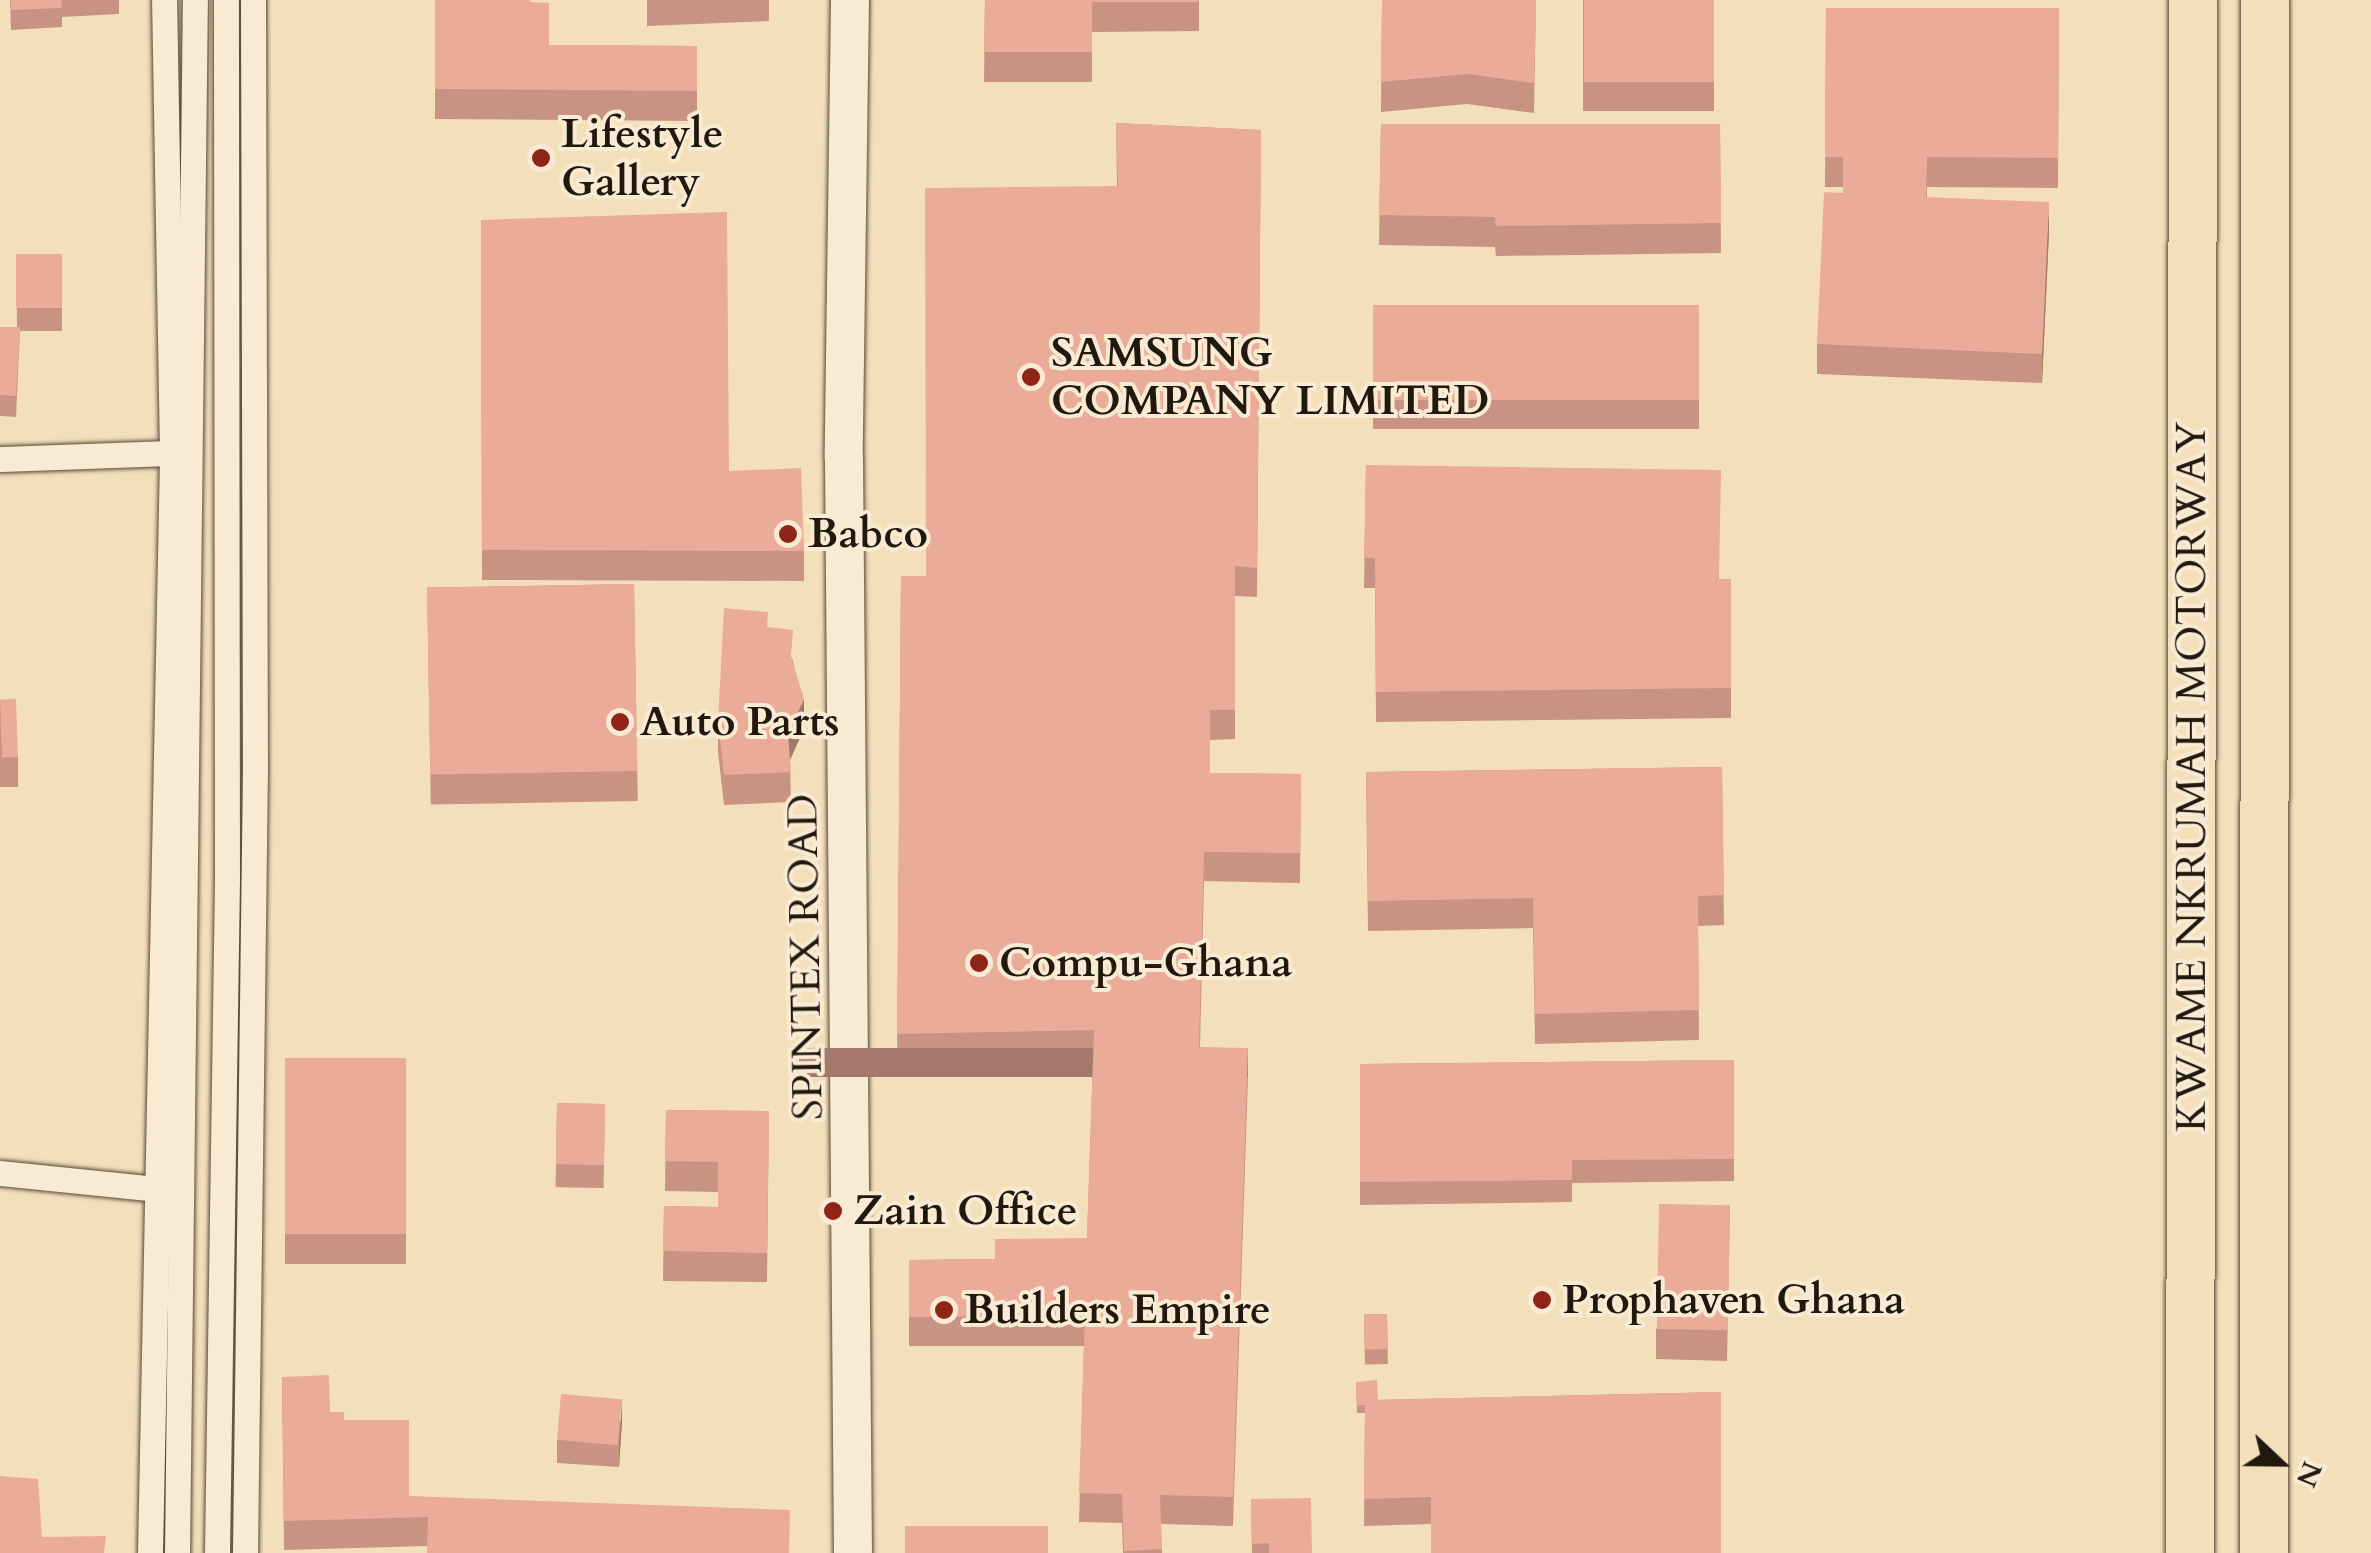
<!DOCTYPE html>
<html>
<head>
<meta charset="utf-8">
<style>
	body { margin:0 }
	#map { position:relative; width:2371px; height:1553px; overflow:hidden; background:#f4dfbb; font-family:Cardo,serif }
	div>[style] { position:absolute }
	[style*='--x'] { left:calc(var(--x)*1px); top:calc(var(--y)*1px); width:calc(var(--w)*1px); rotate:calc(var(--a)*1deg) }
	.roads { filter:drop-shadow(0 0 2px #564a39) drop-shadow(0 0 2px #564a39) }
	.minor>* { height:25px; margin:-12.5px; padding:0 12.5px; transform-origin:12.5px; border-radius:12.5px; background:#f8ead3 }
	.secondary>* { height:38px; margin:-19px; padding:0 19px; transform-origin:19px; border-radius:19px; background:#f8ead3 }
	.motorway>* { height:48px; margin:-24px; padding:0 24px; transform-origin:24px; border-radius:24px; background:#f4dfbb }
	.wall>* { inset:0; background:#c99384; transform-origin:0 0 }
	.shaded-wall>* { inset:0; background:#a4786b; transform-origin:0 0 }
	.building>* { inset:0; background:#eaab99; transform-origin:0 0 }
	.dots>* { width:28px; height:28px; translate:-50% -50%; box-sizing:border-box; border:5px solid #f8ead3; border-radius:50% }
	span { translate:-50% -50%; white-space:nowrap; text-align:center; line-height:1.15; -webkit-text-stroke:8px #f8ead3; paint-order:stroke }
	.poi-label { font-size:42px; color:#21180e; font-weight:700 }
	.left { translate:0 -50%; text-align:left }
	.street-label { font-size:42px; color:#21180e }
	.north { position:absolute; left:2231px; top:1413px; width:100px; height:100px; -webkit-text-stroke:8px #f8ead3; paint-order:stroke; rotate:112deg; font-size:28px; font-weight:700; line-height:40px; text-align:center; color:#21180e }
	.north::after { content:''; display:block; margin:auto; width:35px; height:45px; background:#21180e; clip-path:polygon(50% 0,100% 100%,50% 72%,0 100%) }
</style>
</head>
<body>
<div id="map">
	<div class="roads">
		<div class="minor">
			<i style="--x:0;--y:459;--w:172;--a:-2"></i>
			<i style="--x:0;--y:1173;--w:159;--a:5.8"></i>
			<i style="--x:150;--y:1553;--w:1100;--a:-88.85"></i>
			<i style="--x:172;--y:453;--w:453;--a:-91"></i>
			<i style="--x:177;--y:1553;--w:1553;--a:-89.34"></i>
			<i style="--x:217;--y:1553;--w:676;--a:-89.15"></i>
			<i style="--x:227;--y:877;--w:877;--a:-90.07"></i>
			<i style="--x:245;--y:1553;--w:783;--a:-89.27"></i>
			<i style="--x:255;--y:770;--w:770;--a:-90.15"></i>
		</div>
		<div class="secondary">
			<i style="--x:850;--y:0;--w:458;--a:90.8"></i>
			<i style="--x:844;--y:458;--w:1095;--a:89.53"></i>
		</div>
		<div class="motorway">
			<i style="--x:2190;--y:1553;--w:1553;--a:-89.89"></i>
			<i style="--x:2264;--y:1553;--w:1553;--a:-89.96"></i>
		</div>
	</div>
	<div class="wall">
		<i style="clip-path:polygon(10px 0,119px 0,119px 14px,62px 17px,62px 27px,11px 30px)"></i>
		<i style="clip-path:polygon(435px 0,530px 2px,549px 45px,697px 46px,697px 121px,435px 119px)"></i>
		<i style="clip-path:polygon(647px 0,769px 0,769px 21px,647px 26px)"></i>
		<i style="clip-path:polygon(985px 0,1199px 0,1199px 31px,1092px 32px,1092px 82px,984px 82px)"></i>
		<i style="clip-path:polygon(1382px 0,1536px 0,1534px 113px,1467px 104px,1381px 112px)"></i>
		<i style="left:1583px;top:0;width:131px;height:111px"></i>
		<i style="clip-path:polygon(1826px 8px,2059px 8px,2058px 188px,1927px 187px,1927px 197px,2049px 232px,2042px 383px,1817px 374px,1817px 344px,1843px 193px,1843px 187px,1825px 187px)"></i>
		<i style="clip-path:polygon(1116px 123px,1261px 130px,1257px 597px,1235px 596px,1235px 739px,1210px 740px,1210px 773px,1301px 774px,1300px 883px,1204px 881px,1200px 1047px,1248px 1077px,1233px 1526px,1161px 1524px,1162px 1553px,1123px 1553px,1122px 1523px,1079px 1522px,1084px 1346px,909px 1346px,909px 1260px,995px 1259px,1087px 1238px,1093px 1059px,897px 1063px,901px 576px,926px 576px,1117px 186px)"></i>
		<i style="clip-path:polygon(1381px 124px,1720px 124px,1721px 253px,1496px 256px,1495px 247px,1379px 245px)"></i>
		<i style="clip-path:polygon(481px 220px,729px 471px,804px 551px,804px 581px,482px 580px)"></i>
		<i style="clip-path:polygon(62px 254px,62px 331px,20px 331px,16px 417px,0 416px,0 327px,17px 327px,16px 255px)"></i>
		<i style="left:1373px;top:305px;width:326px;height:124px"></i>
		<i style="clip-path:polygon(1366px 465px,1719px 579px,1731px 579px,1731px 718px,1376px 722px,1375px 588px,1364px 588px)"></i>
		<i style="left:634px;top:584px;width:217px;height:207px;rotate:89deg"></i>
		<i style="clip-path:polygon(768px 627px,793px 660px,804px 729px,790px 760px,791px 802px,724px 805px,718px 752px,718px 722px)"></i>
		<i style="clip-path:polygon(0 700px,18px 757px,18px 787px,0 787px)"></i>
		<i style="clip-path:polygon(1722px 767px,1724px 925px,1698px 926px,1699px 1040px,1535px 1044px,1533px 928px,1368px 931px,1366px 772px)"></i>
		<i style="left:285px;top:1058px;width:121px;height:206px"></i>
		<i style="clip-path:polygon(1734px 1060px,1734px 1181px,1572px 1183px,1572px 1202px,1360px 1205px,1360px 1064px)"></i>
		<i style="left:605px;top:1104px;width:84px;height:48px;rotate:91deg"></i>
		<i style="clip-path:polygon(666px 1110px,769px 1111px,767px 1282px,663px 1281px,664px 1206px,718px 1207px,718px 1192px,665px 1191px)"></i>
		<i style="clip-path:polygon(1730px 1205px,1727px 1361px,1656px 1359px,1656px 1329px)"></i>
		<i style="left:1387px;top:1314px;width:50px;height:23px;rotate:89deg"></i>
		<i style="clip-path:polygon(282px 1377px,330px 1412px,344px 1420px,409px 1496px,790px 1553px,427px 1546px,284px 1550px)"></i>
		<i style="clip-path:polygon(1356px 1382px,1378px 1400px,1721px 1392px,1431px 1524px,1364px 1526px,1365px 1413px,1357px 1413px)"></i>
		<i style="clip-path:polygon(622px 1421px,619px 1467px,557px 1463px,557px 1440px)"></i>
		<i style="clip-path:polygon(1251px 1499px,1312px 1553px,1252px 1553px)"></i>
	</div>
	<div class="shaded-wall">
		<i style="clip-path:polygon(2049px 202px,2049px 232px,2042px 383px,2042px 354px)"></i>
		<i style="clip-path:polygon(804px 699px,804px 729px,788px 764px,788px 734px)"></i>
		<i style="left:1248px;top:1048px;width:29px;height:449px;rotate:90deg"></i>
		<i style="clip-path:polygon(622px 1399px,622px 1421px,619px 1467px,619px 1445px)"></i>
	</div>
	<div class="building">
		<i style="clip-path:polygon(11px 0,61px 0,62px 8px,11px 10px)"></i>
		<i style="clip-path:polygon(435px 0,530px 0,530px 2px,549px 3px,549px 45px,697px 46px,697px 91px,435px 89px)"></i>
		<i style="clip-path:polygon(985px 0,1199px 0,1199px 2px,1092px 2px,1092px 52px,984px 52px)"></i>
		<i style="clip-path:polygon(1382px 0,1536px 0,1534px 83px,1467px 74px,1381px 82px)"></i>
		<i style="left:1584px;top:0;width:130px;height:82px"></i>
		<i style="clip-path:polygon(1826px 8px,2059px 8px,2058px 158px,1927px 157px,1926px 197px,2049px 202px,2042px 354px,1817px 344px,1824px 192px,1843px 193px,1843px 157px,1825px 157px)"></i>
		<i style="clip-path:polygon(1116px 123px,1261px 130px,1257px 568px,1235px 566px,1235px 710px,1210px 710px,1210px 773px,1301px 774px,1300px 853px,1204px 852px,1199px 1047px,1248px 1048px,1233px 1497px,1160px 1495px,1162px 1549px,1124px 1551px,1122px 1494px,1079px 1493px,1085px 1316px,909px 1317px,909px 1260px,995px 1259px,995px 1239px,1087px 1238px,1094px 1030px,897px 1034px,901px 576px,926px 576px,925px 188px,1118px 186px)"></i>
		<i style="clip-path:polygon(1381px 124px,1720px 124px,1721px 223px,1496px 226px,1495px 217px,1379px 215px)"></i>
		<i style="clip-path:polygon(727px 212px,729px 471px,801px 468px,804px 551px,482px 550px,481px 220px)"></i>
		<i style="left:62px;top:254px;width:54px;height:46px;rotate:90deg"></i>
		<i style="left:1373px;top:305px;width:326px;height:95px"></i>
		<i style="clip-path:polygon(0 327px,20px 327px,16px 396px,0 395px)"></i>
		<i style="clip-path:polygon(1366px 465px,1721px 470px,1719px 579px,1731px 579px,1731px 688px,1376px 692px,1375px 558px,1364px 558px)"></i>
		<i style="left:634px;top:584px;width:187px;height:207px;rotate:89deg"></i>
		<i style="clip-path:polygon(724px 608px,768px 612px,767px 627px,793px 630px,791px 656px,804px 699px,788px 734px,791px 772px,724px 775px,718px 722px)"></i>
		<i style="left:16px;top:699px;width:58px;height:16px;rotate:88deg"></i>
		<i style="clip-path:polygon(1722px 767px,1724px 895px,1698px 896px,1699px 1010px,1535px 1014px,1533px 898px,1368px 901px,1366px 772px)"></i>
		<i style="left:285px;top:1058px;width:121px;height:176px"></i>
		<i style="clip-path:polygon(1734px 1060px,1734px 1159px,1572px 1160px,1572px 1180px,1360px 1182px,1360px 1064px)"></i>
		<i style="left:605px;top:1104px;width:61px;height:48px;rotate:91deg"></i>
		<i style="clip-path:polygon(666px 1110px,769px 1111px,767px 1253px,663px 1251px,664px 1206px,718px 1207px,718px 1162px,665px 1161px)"></i>
		<i style="left:1659px;top:1204px;width:71px;height:125px;rotate:1deg"></i>
		<i style="left:1387px;top:1314px;width:35px;height:23px;rotate:88deg"></i>
		<i style="clip-path:polygon(329px 1375px,330px 1412px,344px 1412px,344px 1420px,409px 1420px,409px 1496px,790px 1510px,789px 1553px,427px 1553px,428px 1517px,284px 1521px,282px 1377px)"></i>
		<i style="clip-path:polygon(1377px 1380px,1378px 1400px,1365px 1400px,1365px 1405px,1357px 1406px,1356px 1382px)"></i>
		<i style="clip-path:polygon(1721px 1392px,1721px 1553px,1431px 1553px,1431px 1497px,1364px 1499px,1365px 1400px)"></i>
		<i style="left:561px;top:1394px;width:61px;height:46px;rotate:5deg"></i>
		<i style="clip-path:polygon(0 1476px,38px 1479px,42px 1537px,106px 1536px,104px 1553px,0 1553px)"></i>
		<i style="clip-path:polygon(1311px 1498px,1312px 1553px,1269px 1553px,1269px 1543px,1252px 1544px,1251px 1499px)"></i>
		<i style="left:905px;top:1526px;width:143px;height:27px"></i>
	</div>
	<div class="dots">
		<i style="left:541px;top:158px;background:#8f2418"></i>
		<i style="left:1031px;top:377px;background:#8f2418"></i>
		<i style="left:788px;top:534px;background:#8f2418"></i>
		<i style="left:620px;top:722px;background:#8f2418"></i>
		<i style="left:979px;top:963px;background:#8f2418"></i>
		<i style="left:833px;top:1211px;background:#8f2418"></i>
		<i style="left:1542px;top:1300px;background:#8f2418"></i>
		<i style="left:944px;top:1310px;background:#8f2418"></i>
	</div>
	<div class="poi-label">
		<span class="left" style="left:561px;top:158px">Lifestyle<br>Gallery</span>
		<span class="left" style="left:1051px;top:377px">SAMSUNG<br>COMPANY LIMITED</span>
		<span class="left" style="left:808px;top:534px">Babco</span>
		<span class="left" style="left:640px;top:722px">Auto Parts</span>
		<span class="left" style="left:999px;top:963px">Compu-Ghana</span>
		<span class="left" style="left:853px;top:1211px">Zain Office</span>
		<span class="left" style="left:1562px;top:1300px">Prophaven Ghana</span>
		<span class="left" style="left:964px;top:1310px">Builders Empire</span>
	</div>
	<div class="street-label">
		<span style="left:2192px;top:777px;rotate:-90deg">KWAME NKRUMAH MOTORWAY</span>
		<span style="left:806px;top:957px;rotate:-91deg">SPINTEX ROAD</span>
	</div>
	<div class="north">N</div>
</div>
</body>
</html>
